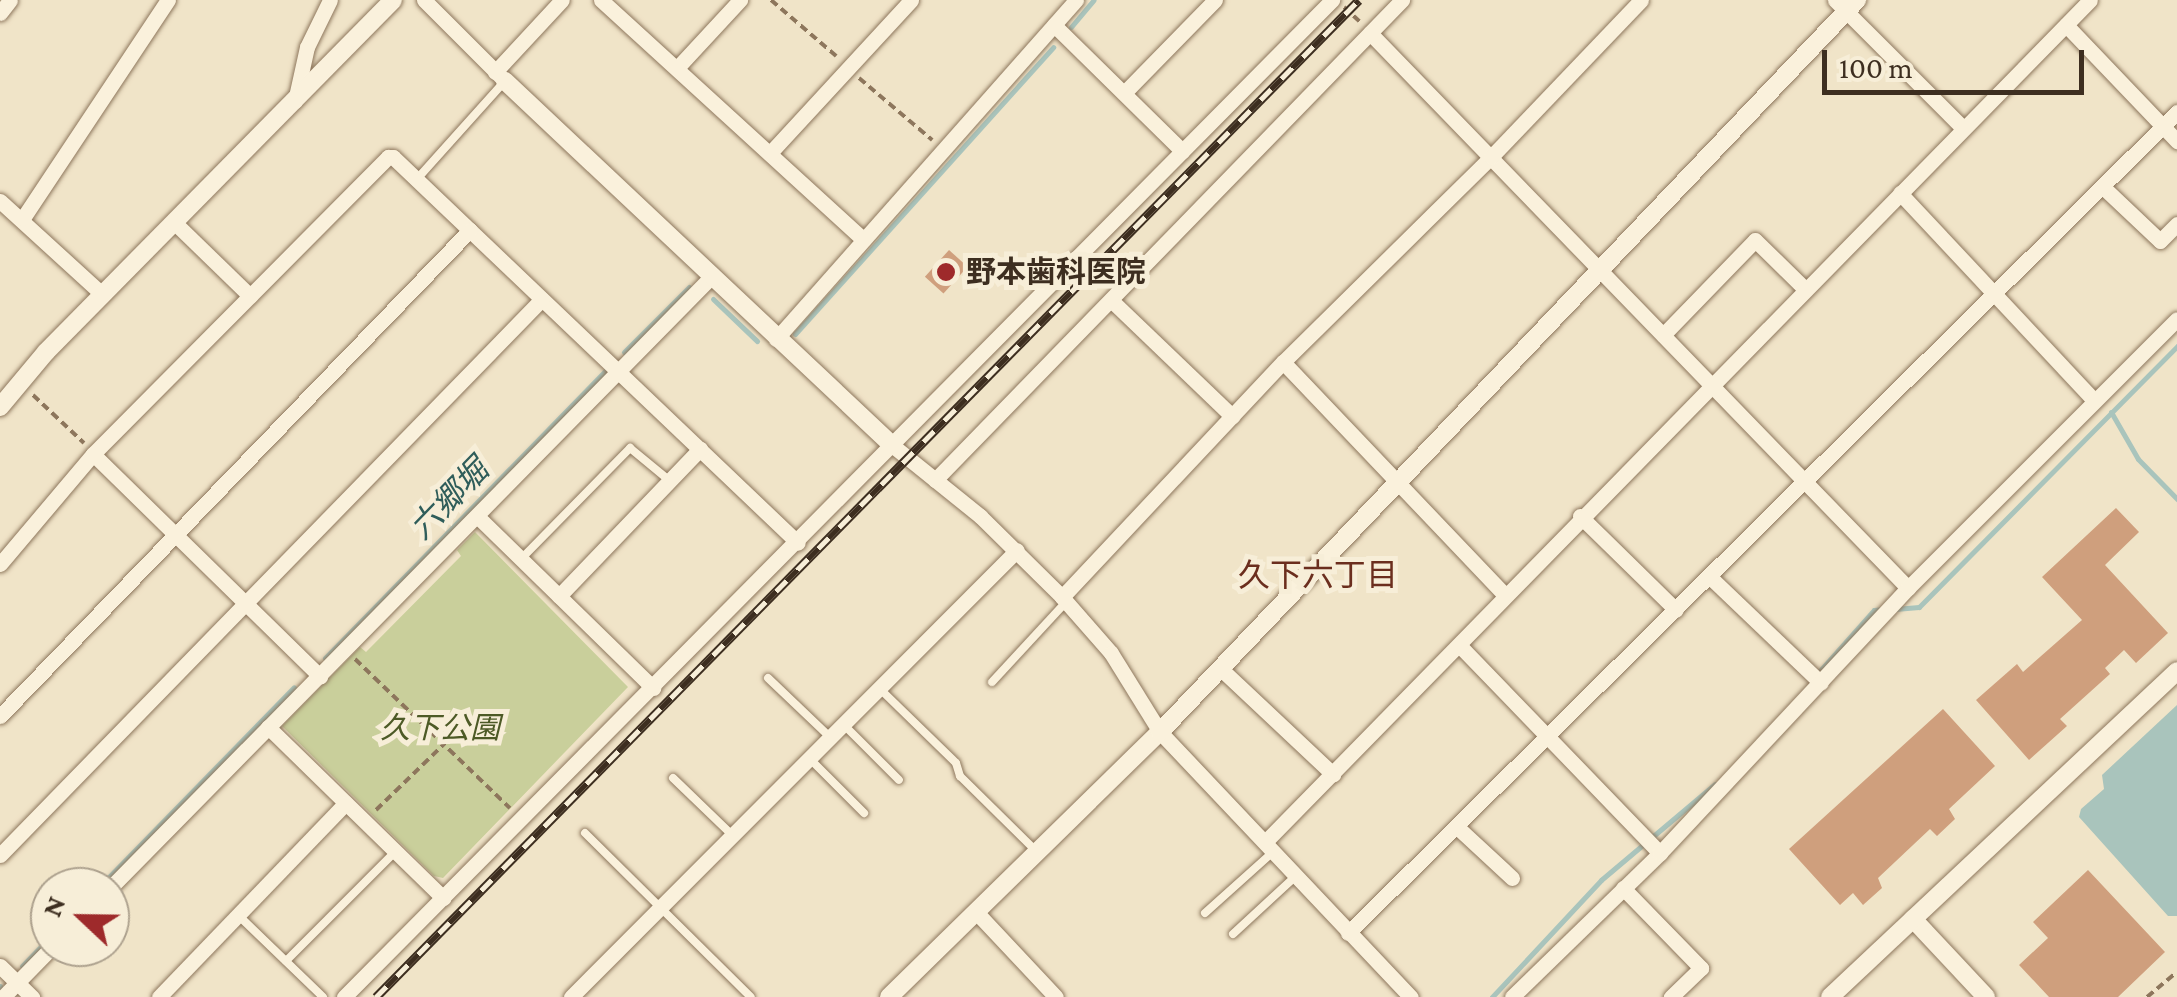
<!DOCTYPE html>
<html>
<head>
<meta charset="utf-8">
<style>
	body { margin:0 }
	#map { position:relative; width:2177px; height:997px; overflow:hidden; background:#f0e4c8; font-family:"Crimson Pro","Noto Sans JP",serif }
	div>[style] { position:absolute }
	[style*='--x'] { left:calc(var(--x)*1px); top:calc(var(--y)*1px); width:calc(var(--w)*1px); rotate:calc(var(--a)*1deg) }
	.green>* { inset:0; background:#c9cf9b }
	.water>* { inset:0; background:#a9c4bc }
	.stream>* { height:5px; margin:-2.5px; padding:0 2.5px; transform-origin:2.5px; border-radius:2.5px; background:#a9c4bc }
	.building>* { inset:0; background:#cf9f7d; transform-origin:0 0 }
	.path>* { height:4px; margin-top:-2px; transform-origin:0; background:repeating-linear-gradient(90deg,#8d765c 0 8px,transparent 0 13px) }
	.roads { filter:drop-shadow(0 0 2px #8d765c) drop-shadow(0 0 2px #8d765c) }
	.service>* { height:8px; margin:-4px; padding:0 4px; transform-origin:4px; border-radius:4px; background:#faf1dc }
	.minor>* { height:15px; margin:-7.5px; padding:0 7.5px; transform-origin:7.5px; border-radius:7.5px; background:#faf1dc }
	.tertiary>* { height:18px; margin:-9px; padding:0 9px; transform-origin:9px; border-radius:9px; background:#faf1dc }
	.rail>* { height:9px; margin-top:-4.5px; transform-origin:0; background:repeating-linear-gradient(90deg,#f7eed8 0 15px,#3d2e20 0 30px); box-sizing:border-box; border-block:2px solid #3d2e20 }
	.dots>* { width:28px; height:28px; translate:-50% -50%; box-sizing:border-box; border:5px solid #f7eed8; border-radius:50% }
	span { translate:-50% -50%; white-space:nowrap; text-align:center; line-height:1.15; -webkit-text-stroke:10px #f7eed8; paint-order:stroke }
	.poi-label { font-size:30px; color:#3d2e20; font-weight:700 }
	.left { translate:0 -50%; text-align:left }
	.park-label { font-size:30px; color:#4d5a26; font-style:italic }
	.water-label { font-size:32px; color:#2f5d5a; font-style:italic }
	.neighbourhood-label { font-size:32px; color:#6b2e1e }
	.north { position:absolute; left:30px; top:867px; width:100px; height:100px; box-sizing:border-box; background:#f7eed8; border:2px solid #ada18e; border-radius:50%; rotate:292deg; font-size:28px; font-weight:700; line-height:40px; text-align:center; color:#3d2e20 }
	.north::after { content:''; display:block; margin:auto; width:35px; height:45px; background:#9e2a2b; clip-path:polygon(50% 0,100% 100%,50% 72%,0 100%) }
	.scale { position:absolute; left:1822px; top:50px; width:262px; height:45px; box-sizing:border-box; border:5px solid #3d2e20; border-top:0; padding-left:12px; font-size:30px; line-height:35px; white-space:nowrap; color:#3d2e20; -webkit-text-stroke:8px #f7eed8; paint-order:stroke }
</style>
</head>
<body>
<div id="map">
	<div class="green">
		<i style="clip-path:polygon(475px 532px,628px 687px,443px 878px,434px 876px,282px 726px,360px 647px,366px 652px,461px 556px,457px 550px)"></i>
	</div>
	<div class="water">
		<i style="clip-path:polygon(2177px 705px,2177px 916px,2168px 916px,2079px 817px,2081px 809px,2104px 789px,2102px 775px)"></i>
	</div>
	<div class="stream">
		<i style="--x:1071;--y:27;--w:35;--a:-50"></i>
		<i style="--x:713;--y:299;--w:61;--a:43.7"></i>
		<i style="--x:795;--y:334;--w:386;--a:-48"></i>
		<i style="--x:624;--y:352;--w:92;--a:-45"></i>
		<i style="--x:2111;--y:412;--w:54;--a:60.1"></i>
		<i style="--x:2138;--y:459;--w:56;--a:45.7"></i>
		<i style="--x:1895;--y:609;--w:24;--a:-5"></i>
		<i style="--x:1919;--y:607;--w:367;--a:-45.3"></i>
		<i style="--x:325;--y:658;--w:401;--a:-45.7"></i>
		<i style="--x:1818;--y:673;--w:84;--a:-48.4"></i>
		<i style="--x:1874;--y:610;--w:10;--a:-6"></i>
		<i style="--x:99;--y:887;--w:279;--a:-45.7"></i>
		<i style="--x:22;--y:966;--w:40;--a:-46"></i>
		<i style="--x:0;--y:987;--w:1;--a:-90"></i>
		<i style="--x:1492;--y:997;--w:160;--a:-47"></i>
		<i style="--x:1601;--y:880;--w:149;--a:-40.1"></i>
	</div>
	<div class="building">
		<i style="left:949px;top:250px;width:25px;height:36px;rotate:42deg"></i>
		<i style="clip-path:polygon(2116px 508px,2139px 532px,2105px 565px,2168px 633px,2136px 663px,2124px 650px,2105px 668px,2110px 674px,2060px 719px,2067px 726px,2029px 760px,1976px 700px,2017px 664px,2023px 672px,2082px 620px,2042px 577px)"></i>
		<i style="clip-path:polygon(1943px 709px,1995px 766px,1949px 809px,1955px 819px,1937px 836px,1930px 829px,1878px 878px,1882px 888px,1863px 905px,1853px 893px,1840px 905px,1789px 849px)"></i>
		<i style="clip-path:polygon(2088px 870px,2165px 952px,2118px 997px,2049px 997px,2019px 965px,2048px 938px,2033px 922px)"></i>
	</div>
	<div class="path">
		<i style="--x:771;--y:0;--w:86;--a:40.7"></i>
		<i style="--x:1344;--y:7;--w:21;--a:43"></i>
		<i style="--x:859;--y:78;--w:96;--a:40.3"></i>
		<i style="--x:33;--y:395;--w:70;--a:43.3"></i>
		<i style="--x:355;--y:659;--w:215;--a:43.9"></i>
		<i style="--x:376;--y:810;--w:95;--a:-44.1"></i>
		<i style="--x:2147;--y:997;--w:39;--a:-40"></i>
	</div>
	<div class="roads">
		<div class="service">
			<i style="--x:417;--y:179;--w:130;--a:-48.1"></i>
			<i style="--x:521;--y:559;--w:156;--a:-45.5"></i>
			<i style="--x:630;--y:448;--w:52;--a:39.5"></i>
			<i style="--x:768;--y:678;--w:86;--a:43.6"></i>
			<i style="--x:992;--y:682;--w:109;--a:-47.2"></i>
			<i style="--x:879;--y:688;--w:107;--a:44.2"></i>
			<i style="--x:956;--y:763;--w:14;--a:73"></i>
			<i style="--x:960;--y:776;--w:110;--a:44.6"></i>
			<i style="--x:843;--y:724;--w:79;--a:45"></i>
			<i style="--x:809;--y:758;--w:78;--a:45"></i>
			<i style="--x:673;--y:778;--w:82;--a:44"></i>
			<i style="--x:585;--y:833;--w:233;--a:44.7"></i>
			<i style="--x:1205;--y:913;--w:93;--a:-41.9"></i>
			<i style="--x:238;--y:915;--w:118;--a:44"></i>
			<i style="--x:1233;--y:934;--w:87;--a:-42.7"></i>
			<i style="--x:286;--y:961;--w:156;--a:-45"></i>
		</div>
		<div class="minor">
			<i style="--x:424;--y:0;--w:115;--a:45"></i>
			<i style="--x:601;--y:0;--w:355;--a:42.4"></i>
			<i style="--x:1835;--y:0;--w:180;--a:45"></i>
			<i style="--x:0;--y:13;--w:16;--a:-52"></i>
			<i style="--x:1054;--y:25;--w:180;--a:44.5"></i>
			<i style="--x:2066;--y:25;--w:161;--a:46.3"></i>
			<i style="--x:1370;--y:33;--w:773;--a:45.89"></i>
			<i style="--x:677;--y:68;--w:93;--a:-47.2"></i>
			<i style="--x:495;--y:72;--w:98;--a:-47.1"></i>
			<i style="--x:1124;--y:93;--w:130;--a:-45.6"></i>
			<i style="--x:295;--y:101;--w:55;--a:-77.5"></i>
			<i style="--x:307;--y:47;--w:52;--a:-63.9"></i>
			<i style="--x:770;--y:153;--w:208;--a:-47.3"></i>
			<i style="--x:2104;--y:188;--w:77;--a:43.4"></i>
			<i style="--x:2160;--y:241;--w:24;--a:-45"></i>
			<i style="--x:1900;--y:193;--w:284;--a:46.9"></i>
			<i style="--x:0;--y:201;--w:138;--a:42.4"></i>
			<i style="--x:23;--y:218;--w:262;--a:-56.4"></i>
			<i style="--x:174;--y:222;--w:106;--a:44.2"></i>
			<i style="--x:1111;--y:300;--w:168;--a:43.8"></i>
			<i style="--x:1663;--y:335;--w:132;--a:-45.9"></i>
			<i style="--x:1755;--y:240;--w:69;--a:44.4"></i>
			<i style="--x:776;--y:339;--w:453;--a:-48.5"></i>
			<i style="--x:1283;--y:362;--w:320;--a:46.4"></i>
			<i style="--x:892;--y:445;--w:113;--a:38.9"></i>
			<i style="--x:980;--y:516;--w:115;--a:44.6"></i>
			<i style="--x:1062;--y:597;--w:74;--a:48.8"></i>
			<i style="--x:1111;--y:653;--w:93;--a:58.2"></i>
			<i style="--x:1160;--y:732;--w:365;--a:46.6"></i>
			<i style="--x:93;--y:454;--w:318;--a:44.4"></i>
			<i style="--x:935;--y:480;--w:670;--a:-45.79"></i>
			<i style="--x:1580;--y:516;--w:134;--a:44.4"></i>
			<i style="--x:478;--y:517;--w:245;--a:44.3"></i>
			<i style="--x:0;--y:564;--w:144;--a:-49.8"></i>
			<i style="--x:93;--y:454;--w:419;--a:-45.2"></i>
			<i style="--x:388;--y:157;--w:5;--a:0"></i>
			<i style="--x:393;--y:157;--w:559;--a:43.62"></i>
			<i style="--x:1710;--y:577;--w:153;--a:43.7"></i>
			<i style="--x:559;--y:596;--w:204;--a:-46.2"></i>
			<i style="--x:1062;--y:597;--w:323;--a:-46.8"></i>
			<i style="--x:1283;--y:362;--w:292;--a:-44.6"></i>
			<i style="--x:1491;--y:157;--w:217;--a:-46.3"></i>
			<i style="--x:1460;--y:646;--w:288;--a:46"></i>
			<i style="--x:1221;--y:669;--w:154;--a:43.2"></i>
			<i style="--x:0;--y:716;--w:676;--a:-45.96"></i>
			<i style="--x:268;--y:727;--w:245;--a:44.3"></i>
			<i style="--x:1457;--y:827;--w:75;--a:42.8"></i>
			<i style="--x:1266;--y:841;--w:1177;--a:-45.58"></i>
			<i style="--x:0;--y:855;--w:776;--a:-45.73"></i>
			<i style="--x:110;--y:888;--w:858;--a:-45.47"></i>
			<i style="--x:1623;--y:888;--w:112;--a:45.7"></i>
			<i style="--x:1701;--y:968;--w:42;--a:136"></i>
			<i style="--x:977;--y:913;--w:115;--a:46.8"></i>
			<i style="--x:1348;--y:933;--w:1167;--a:-44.72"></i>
			<i style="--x:0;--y:966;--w:45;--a:44.1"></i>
			<i style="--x:3;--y:997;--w:70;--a:-45.6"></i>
			<i style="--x:159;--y:997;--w:269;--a:-46.1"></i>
			<i style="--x:344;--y:997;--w:1404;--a:-45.26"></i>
			<i style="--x:571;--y:997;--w:631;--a:-45.06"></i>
			<i style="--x:1512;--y:997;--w:206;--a:-44.2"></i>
			<i style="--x:1660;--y:853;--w:363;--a:-46.9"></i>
			<i style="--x:1908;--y:588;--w:380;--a:-45"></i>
		</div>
		<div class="tertiary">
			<i style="--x:505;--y:81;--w:531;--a:43.25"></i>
			<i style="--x:0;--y:407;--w:72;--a:-50.1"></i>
			<i style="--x:46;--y:352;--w:494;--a:-45.4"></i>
			<i style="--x:1913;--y:919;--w:107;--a:46.9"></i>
			<i style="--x:889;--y:997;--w:379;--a:-44.4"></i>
			<i style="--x:1160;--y:732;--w:1011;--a:-46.4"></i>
			<i style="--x:1830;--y:997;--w:476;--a:-43.2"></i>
		</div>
	</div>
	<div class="rail">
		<i style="--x:376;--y:997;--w:1400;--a:-45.41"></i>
	</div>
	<div class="dots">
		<i style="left:946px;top:272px;background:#9e2a2b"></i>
	</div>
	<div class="poi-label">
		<span class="left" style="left:966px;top:272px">野本歯科医院</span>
	</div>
	<div class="park-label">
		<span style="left:440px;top:728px">久下公園</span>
	</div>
	<div class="water-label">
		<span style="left:449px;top:499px;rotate:-46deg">六郷堀</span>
	</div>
	<div class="neighbourhood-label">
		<span style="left:1318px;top:575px">久下六丁目</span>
	</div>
	<div class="north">N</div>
	<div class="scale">100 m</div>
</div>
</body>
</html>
